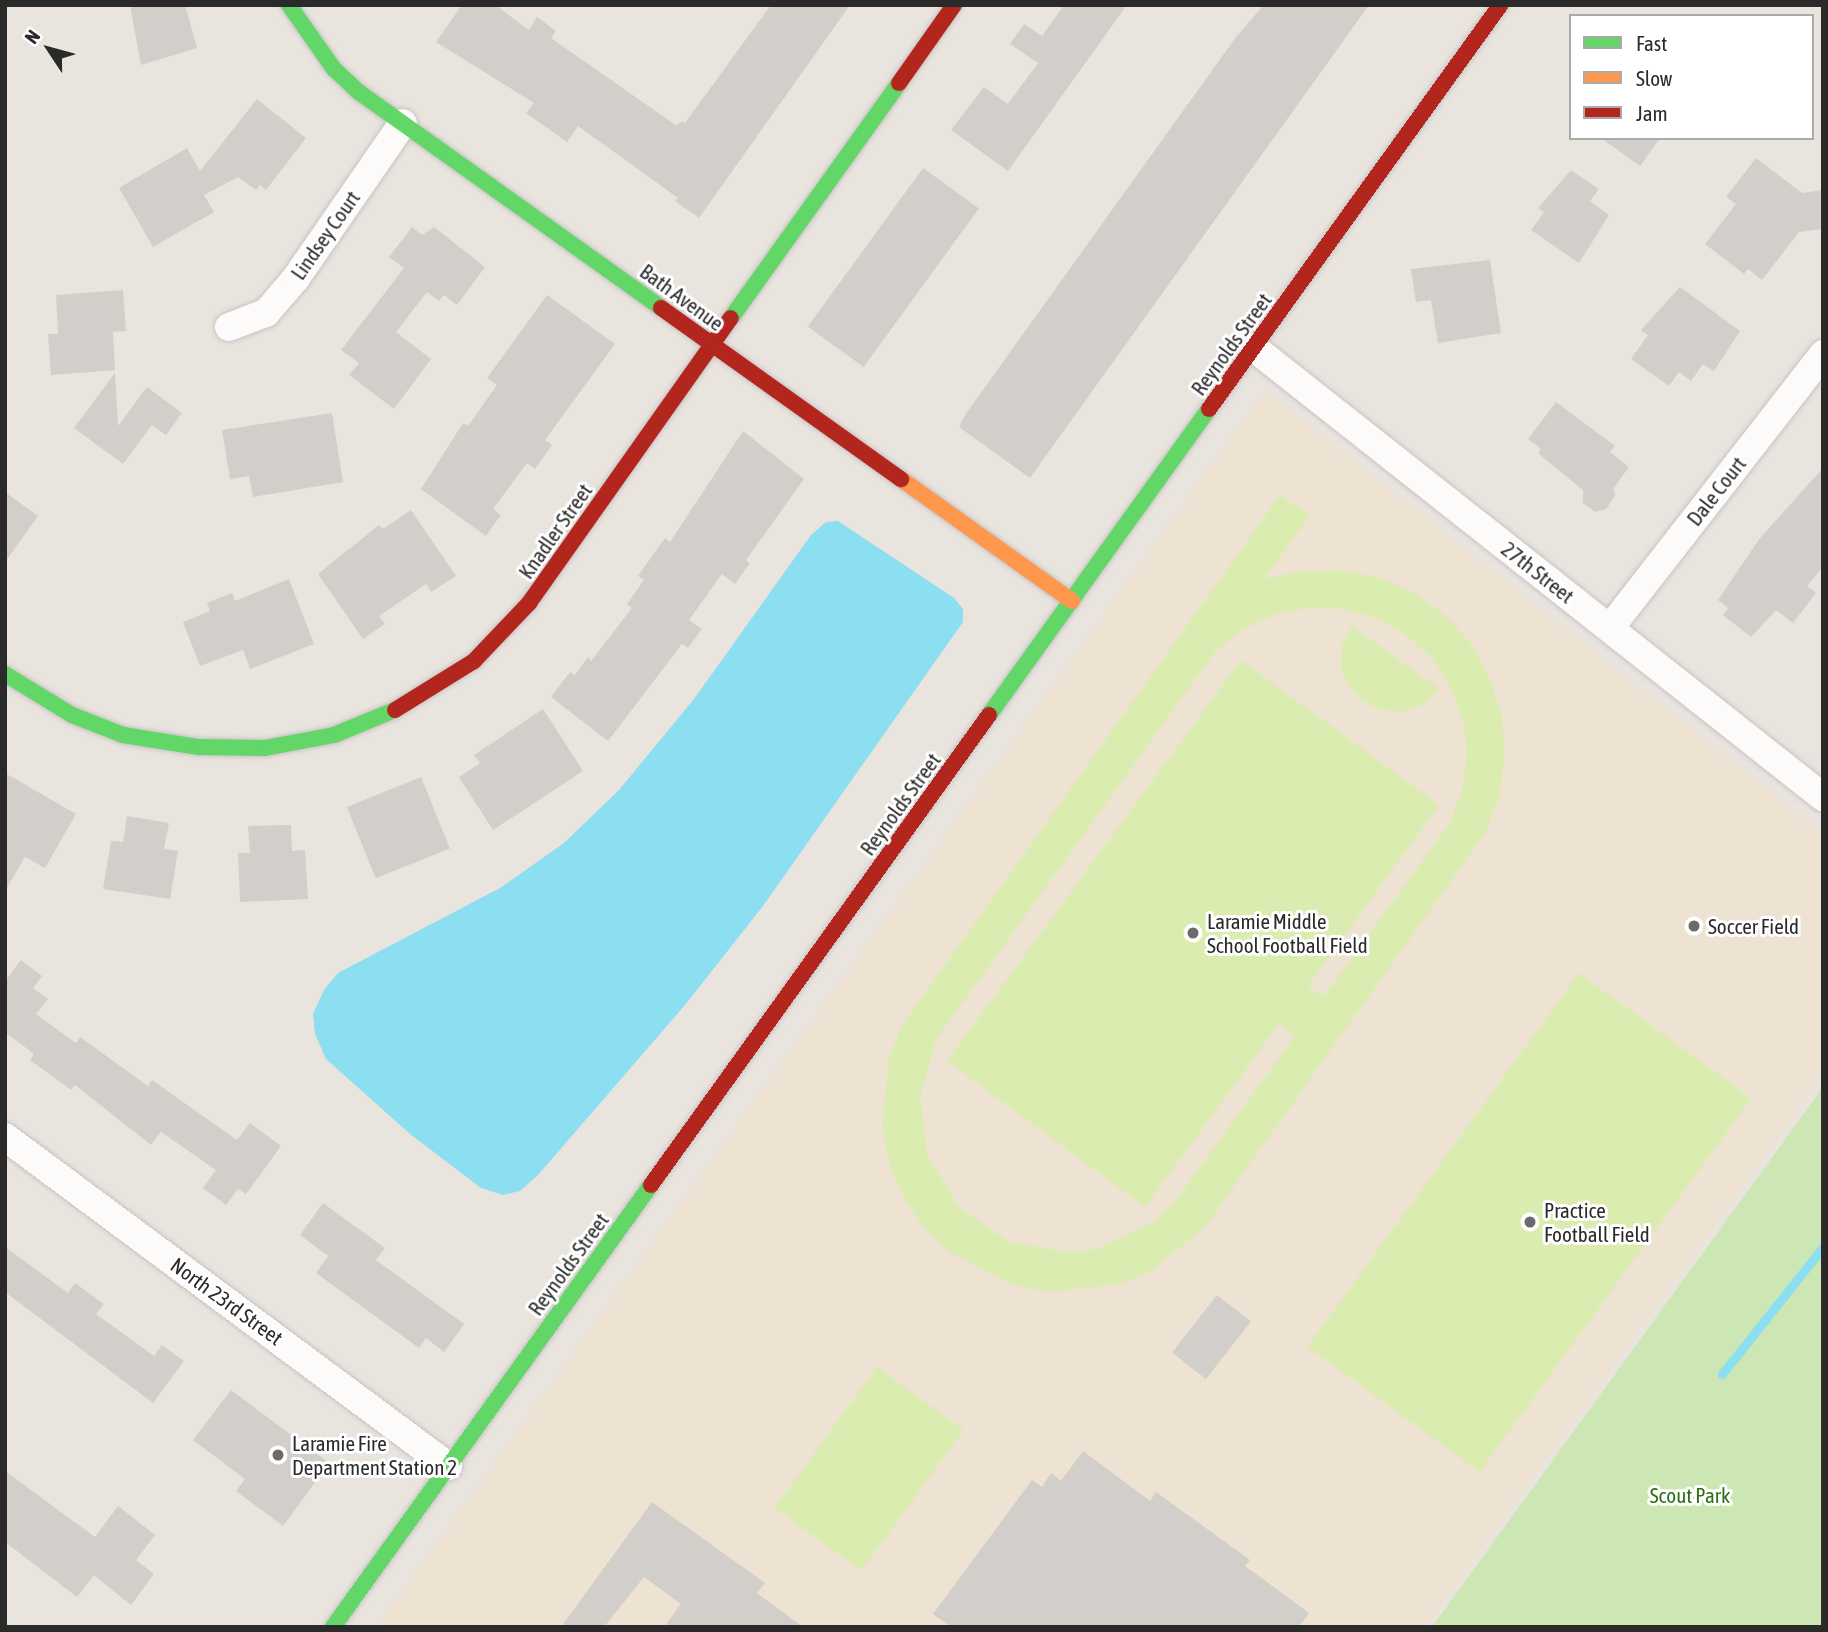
<!DOCTYPE html>
<html>
<head>
<meta charset="utf-8">
<style>
	body { margin:0 }
	#map { position:relative; width:1828px; height:1632px; overflow:hidden; background:#eae4de; font-family:"Asap Condensed",sans-serif }
	div>[style] { position:absolute }
	[style*='--x'] { left:calc(var(--x)*1px); top:calc(var(--y)*1px); width:calc(var(--w)*1px); rotate:calc(var(--a)*1deg) }
	.education>* { inset:0; background:#eee2d2 }
	.green>* { inset:0; background:#cde7b4 }
	.pitch>* { inset:0; background:#dbecb1; transform-origin:0 0 }
	.water>* { inset:0; background:#8cdef1 }
	.stream>* { height:9px; margin:-4.5px; padding:0 4.5px; transform-origin:4.5px; border-radius:4.5px; background:#8cdef1 }
	.building>* { inset:0; background:#d2ceca; transform-origin:0 0 }
	.roads { filter:drop-shadow(0 0 2px #c7c4c5) drop-shadow(0 0 2px #c7c4c5) }
	.street>* { height:28px; margin:-14px; padding:0 14px; transform-origin:14px; border-radius:14px; background:#fcfbfa }
	.fast>* { height:16px; margin:-8px; padding:0 8px; transform-origin:8px; border-radius:8px; background:#63d668 }
	.slow>* { height:16px; margin:-8px; padding:0 8px; transform-origin:8px; border-radius:8px; background:#ff974d }
	.jam>* { height:16px; margin:-8px; padding:0 8px; transform-origin:8px; border-radius:8px; background:#b3261e }
	.dots>* { width:19px; height:19px; translate:-50% -50%; box-sizing:border-box; border:4px solid #fff; border-radius:50% }
	span { translate:-50% -50%; white-space:nowrap; text-align:center; line-height:1.15; -webkit-text-stroke:6px #fff; paint-order:stroke }
	.street-label { font-size:21px; color:#2a2a2a }
	.poi-label { font-size:21px; color:#2a2a2a }
	.left { translate:0 -50%; text-align:left }
	.park-label { font-size:21px; color:#2c6e13 }
	.frame { position:absolute; inset:0; border:7px solid #2a2a2a; pointer-events:none }
	.legend { position:absolute; left:1569px; top:14px; width:245px; height:126px; box-sizing:border-box; background:#fff; border:2px solid #aaa; margin:0; padding:9px 12px; list-style:none; font-size:21px; color:#2a2a2a }
	.legend li { display:flex; align-items:center; gap:14px; height:35px }
	.legend b { width:35px; border:2px solid #aaa }
	.north { position:absolute; left:14px; top:14px; width:70px; height:70px; -webkit-text-stroke:5px #fff; paint-order:stroke; rotate:306deg; font-size:19px; font-weight:700; line-height:28px; text-align:center; color:#2a2a2a }
	.north::after { content:''; display:block; margin:auto; width:24px; height:32px; background:#2a2a2a; clip-path:polygon(50% 0,100% 100%,50% 72%,0 100%) }
</style>
</head>
<body>
<div id="map">
	<div class="education">
		<i style="clip-path:polygon(1265px 391px,1823px 834px,1823px 1075px,1425px 1627px,377px 1627px)"></i>
	</div>
	<div class="green">
		<i style="clip-path:polygon(1823px 1087px,1823px 1627px,1432px 1627px)"></i>
	</div>
	<div class="pitch">
		<i style="clip-path:polygon(evenodd,1280px 495px,1310px 515px,1264px 579px,1301px 571px,1341px 570px,1379px 578px,1415px 593px,1447px 617px,1473px 646px,1491px 681px,1502px 718px,1505px 758px,1499px 797px,1485px 833px,1205px 1227px,1150px 1272px,1117px 1285px,1046px 1292px,1011px 1284px,948px 1251px,923px 1226px,903px 1196px,889px 1163px,882px 1127px,889px 1057px,903px 1024px,1280px 495px,1307px 608px,1342px 609px,1376px 618px,1406px 635px,1432px 658px,1451px 688px,1463px 720px,1467px 755px,1462px 790px,1450px 823px,1324px 996px,1308px 986px,1439px 805px,1241px 660px,947px 1061px,1145px 1207px,1279px 1024px,1295px 1036px,1175px 1202px,1153px 1222px,1098px 1249px,1069px 1252px,1009px 1242px,960px 1208px,928px 1157px,920px 1098px,936px 1040px,1214px 653px,1241px 631px,1273px 615px,1307px 608px)"></i>
		<i style="clip-path:polygon(1351px 626px,1440px 689px,1423px 705px,1401px 712px,1380px 710px,1361px 700px,1348px 685px,1341px 667px,1342px 646px)"></i>
		<i style="left:1579px;top:973px;width:213px;height:462px;rotate:36deg"></i>
		<i style="left:877px;top:1367px;width:107px;height:174px;rotate:36deg"></i>
	</div>
	<div class="water">
		<i style="clip-path:polygon(838px 521px,954px 598px,963px 609px,963px 622px,763px 906px,685px 1005px,538px 1175px,520px 1191px,503px 1195px,481px 1188px,410px 1134px,326px 1059px,315px 1034px,313px 1014px,324px 990px,338px 973px,500px 888px,564px 843px,619px 790px,694px 699px,811px 535px,826px 522px)"></i>
	</div>
	<div class="stream">
		<i style="--x:1722;--y:1374;--w:162;--a:-51.5"></i>
	</div>
	<div class="building">
		<i style="clip-path:polygon(130px 5px,185px 5px,197px 48px,141px 65px)"></i>
		<i style="clip-path:polygon(462px 5px,495px 5px,529px 30px,537px 17px,556px 31px,551px 38px,677px 126px,681px 121px,685px 123px,771px 5px,850px 5px,699px 218px,675px 201px,678px 198px,578px 126px,567px 142px,526px 113px,534px 103px,436px 42px)"></i>
		<i style="clip-path:polygon(1064px 5px,1127px 5px,1008px 171px,951px 130px,984px 87px,1008px 104px,1038px 63px,1010px 44px,1024px 24px,1042px 36px)"></i>
		<i style="clip-path:polygon(1264px 5px,1369px 5px,1030px 478px,959px 427px,965px 415px,1236px 37px)"></i>
		<i style="clip-path:polygon(257px 99px,306px 138px,266px 190px,260px 185px,256px 190px,238px 177px,204px 195px,214px 212px,153px 247px,119px 188px,187px 148px,200px 171px)"></i>
		<i style="clip-path:polygon(1601px 138px,1660px 138px,1640px 166px)"></i>
		<i style="clip-path:polygon(1756px 158px,1802px 193px,1823px 190px,1823px 229px,1799px 232px,1762px 280px,1748px 269px,1744px 274px,1705px 244px,1736px 204px,1726px 197px)"></i>
		<i style="left:923px;top:168px;width:69px;height:196px;rotate:36deg"></i>
		<i style="clip-path:polygon(1571px 170px,1599px 189px,1590px 201px,1609px 215px,1579px 263px,1531px 230px,1544px 212px,1538px 208px)"></i>
		<i style="clip-path:polygon(412px 227px,422px 235px,434px 227px,485px 267px,457px 305px,444px 295px,439px 301px,427px 292px,396px 332px,431px 359px,394px 409px,349px 375px,359px 363px,341px 350px,404px 268px,389px 257px)"></i>
		<i style="clip-path:polygon(1490px 260px,1501px 333px,1438px 343px,1431px 300px,1416px 302px,1411px 269px)"></i>
		<i style="clip-path:polygon(1680px 287px,1740px 331px,1714px 371px,1703px 364px,1691px 381px,1679px 372px,1669px 386px,1631px 359px,1648px 335px,1641px 330px)"></i>
		<i style="clip-path:polygon(123px 290px,126px 331px,113px 332px,115px 370px,51px 375px,48px 334px,58px 334px,56px 295px)"></i>
		<i style="clip-path:polygon(547px 295px,615px 344px,545px 440px,552px 445px,535px 469px,527px 463px,493px 509px,501px 515px,486px 536px,421px 489px,463px 423px,468px 426px,497px 385px,487px 378px)"></i>
		<i style="clip-path:polygon(115px 373px,118px 426px,147px 387px,182px 413px,166px 435px,152px 425px,123px 464px,74px 428px)"></i>
		<i style="clip-path:polygon(1556px 402px,1615px 446px,1610px 452px,1629px 467px,1614px 488px,1615px 496px,1606px 509px,1595px 512px,1583px 503px,1583px 490px,1538px 453px,1541px 449px,1528px 439px)"></i>
		<i style="clip-path:polygon(332px 413px,343px 482px,253px 497px,249px 476px,230px 479px,222px 430px)"></i>
		<i style="clip-path:polygon(743px 431px,804px 479px,746px 560px,750px 563px,735px 584px,722px 574px,689px 620px,702px 629px,688px 648px,682px 644px,608px 741px,551px 697px,570px 672px,575px 675px,588px 657px,591px 661px,632px 608px,627px 604px,644px 580px,638px 576px,665px 538px,670px 542px)"></i>
		<i style="clip-path:polygon(1823px 468px,1823px 567px,1807px 586px,1816px 593px,1793px 623px,1776px 610px,1751px 637px,1723px 615px,1728px 608px,1718px 600px,1760px 538px)"></i>
		<i style="clip-path:polygon(5px 492px,38px 516px,5px 562px)"></i>
		<i style="clip-path:polygon(411px 510px,456px 576px,431px 592px,426px 584px,379px 616px,385px 624px,363px 639px,318px 574px,379px 525px,383px 529px)"></i>
		<i style="clip-path:polygon(289px 579px,314px 644px,250px 669px,243px 650px,200px 666px,183px 622px,210px 611px,207px 603px,232px 593px,235px 601px)"></i>
		<i style="clip-path:polygon(543px 709px,583px 771px,493px 830px,459px 777px,480px 763px,474px 755px)"></i>
		<i style="clip-path:polygon(5px 773px,76px 814px,45px 868px,25px 857px,5px 891px)"></i>
		<i style="left:421px;top:777px;width:77px;height:80px;rotate:68deg"></i>
		<i style="clip-path:polygon(127px 816px,169px 823px,164px 849px,178px 851px,170px 899px,103px 889px,111px 841px,123px 842px)"></i>
		<i style="clip-path:polygon(291px 825px,292px 851px,305px 850px,308px 899px,240px 902px,238px 853px,250px 853px,248px 826px)"></i>
		<i style="clip-path:polygon(21px 960px,42px 976px,33px 988px,48px 999px,36px 1014px,76px 1043px,80px 1037px,148px 1086px,152px 1080px,237px 1140px,250px 1123px,281px 1146px,246px 1194px,238px 1189px,226px 1205px,203px 1188px,216px 1170px,161px 1132px,151px 1145px,75px 1085px,71px 1090px,30px 1060px,34px 1054px,5px 1032px,5px 981px)"></i>
		<i style="clip-path:polygon(323px 1203px,385px 1248px,376px 1260px,464px 1324px,444px 1352px,426px 1338px,419px 1348px,316px 1273px,328px 1256px,300px 1235px)"></i>
		<i style="clip-path:polygon(5px 1247px,68px 1293px,75px 1283px,104px 1304px,96px 1314px,154px 1356px,162px 1345px,184px 1361px,153px 1403px,5px 1292px)"></i>
		<i style="left:1217px;top:1295px;width:43px;height:73px;rotate:38deg"></i>
		<i style="clip-path:polygon(231px 1390px,329px 1463px,283px 1526px,236px 1491px,245px 1479px,193px 1440px)"></i>
		<i style="clip-path:polygon(1083px 1451px,1150px 1501px,1156px 1492px,1250px 1560px,1245px 1566px,1309px 1613px,1299px 1627px,951px 1627px,933px 1614px,1032px 1480px,1042px 1487px,1051px 1473px,1061px 1481px)"></i>
		<i style="clip-path:polygon(5px 1471px,95px 1537px,118px 1506px,155px 1535px,136px 1560px,154px 1574px,131px 1605px,94px 1575px,77px 1597px,5px 1542px)"></i>
		<i style="clip-path:polygon(652px 1502px,765px 1583px,757px 1593px,803px 1627px,664px 1627px,681px 1604px,644px 1577px,604px 1627px,561px 1627px)"></i>
	</div>
	<div class="roads">
		<div class="street">
			<i style="--x:229;--y:327;--w:40;--a:-21"></i>
			<i style="--x:266;--y:313;--w:46;--a:-49.4"></i>
			<i style="--x:296;--y:278;--w:188;--a:-55.4"></i>
			<i style="--x:1254;--y:348;--w:725;--a:38.28"></i>
			<i style="--x:1610;--y:628;--w:347;--a:-52.1"></i>
			<i style="--x:5;--y:1137;--w:552;--a:36.6"></i>
		</div>
		<div class="fast">
			<i style="--x:289;--y:5;--w:78;--a:54.9"></i>
			<i style="--x:334;--y:69;--w:35;--a:43"></i>
			<i style="--x:360;--y:93;--w:370;--a:35.5"></i>
			<i style="--x:731;--y:318;--w:289;--a:-54.4"></i>
			<i style="--x:5;--y:674;--w:79;--a:31.5"></i>
			<i style="--x:72;--y:715;--w:55;--a:21.4"></i>
			<i style="--x:123;--y:735;--w:77;--a:9"></i>
			<i style="--x:199;--y:747;--w:66;--a:0.9"></i>
			<i style="--x:265;--y:748;--w:70;--a:-10.7"></i>
			<i style="--x:334;--y:735;--w:66;--a:-22.3"></i>
			<i style="--x:989;--y:715;--w:377;--a:-54.3"></i>
			<i style="--x:333;--y:1627;--w:545;--a:-54.27"></i>
		</div>
		<div class="slow">
			<i style="--x:901;--y:479;--w:210;--a:35.5"></i>
		</div>
		<div class="jam">
			<i style="--x:899;--y:83;--w:95;--a:-54.8"></i>
			<i style="--x:661;--y:308;--w:295;--a:35.5"></i>
			<i style="--x:1209;--y:409;--w:498;--a:-54.2"></i>
			<i style="--x:395;--y:710;--w:93;--a:-31.8"></i>
			<i style="--x:474;--y:661;--w:80;--a:-46.5"></i>
			<i style="--x:529;--y:603;--w:349;--a:-54.7"></i>
			<i style="--x:651;--y:1185;--w:579;--a:-54.28"></i>
		</div>
	</div>
	<div class="dots">
		<i style="left:1694px;top:926px;background:#6d6b69"></i>
		<i style="left:1193px;top:933px;background:#6d6b69"></i>
		<i style="left:1530px;top:1222px;background:#6d6b69"></i>
		<i style="left:278px;top:1455px;background:#6d6b69"></i>
	</div>
	<div class="street-label">
		<span style="left:325px;top:235px;rotate:-55deg">Lindsey Court</span>
		<span style="left:682px;top:297px;rotate:36deg">Bath Avenue</span>
		<span style="left:1231px;top:344px;rotate:-54deg">Reynolds Street</span>
		<span style="left:1716px;top:491px;rotate:-52deg">Dale Court</span>
		<span style="left:555px;top:531px;rotate:-55deg">Knadler Street</span>
		<span style="left:1538px;top:572px;rotate:38deg">27th Street</span>
		<span style="left:900px;top:804px;rotate:-54deg">Reynolds Street</span>
		<span style="left:568px;top:1264px;rotate:-54deg">Reynolds Street</span>
		<span style="left:227px;top:1301px;rotate:36deg">North 23rd Street</span>
	</div>
	<div class="poi-label">
		<span class="left" style="left:1207px;top:933px">Laramie Middle<br>School Football Field</span>
		<span class="left" style="left:1708px;top:926px">Soccer Field</span>
		<span class="left" style="left:1544px;top:1222px">Practice<br>Football Field</span>
		<span class="left" style="left:292px;top:1455px">Laramie Fire<br>Department Station 2</span>
	</div>
	<div class="park-label">
		<span style="left:1690px;top:1495px">Scout Park</span>
	</div>
	<div class="frame"></div>
	<ul class="legend">
	<li><b style="height:9px;background:#63d668"></b>Fast</li>
	<li><b style="height:9px;background:#ff974d"></b>Slow</li>
	<li><b style="height:9px;background:#b3261e"></b>Jam</li>
	</ul>
	<div class="north">N</div>
</div>
</body>
</html>
